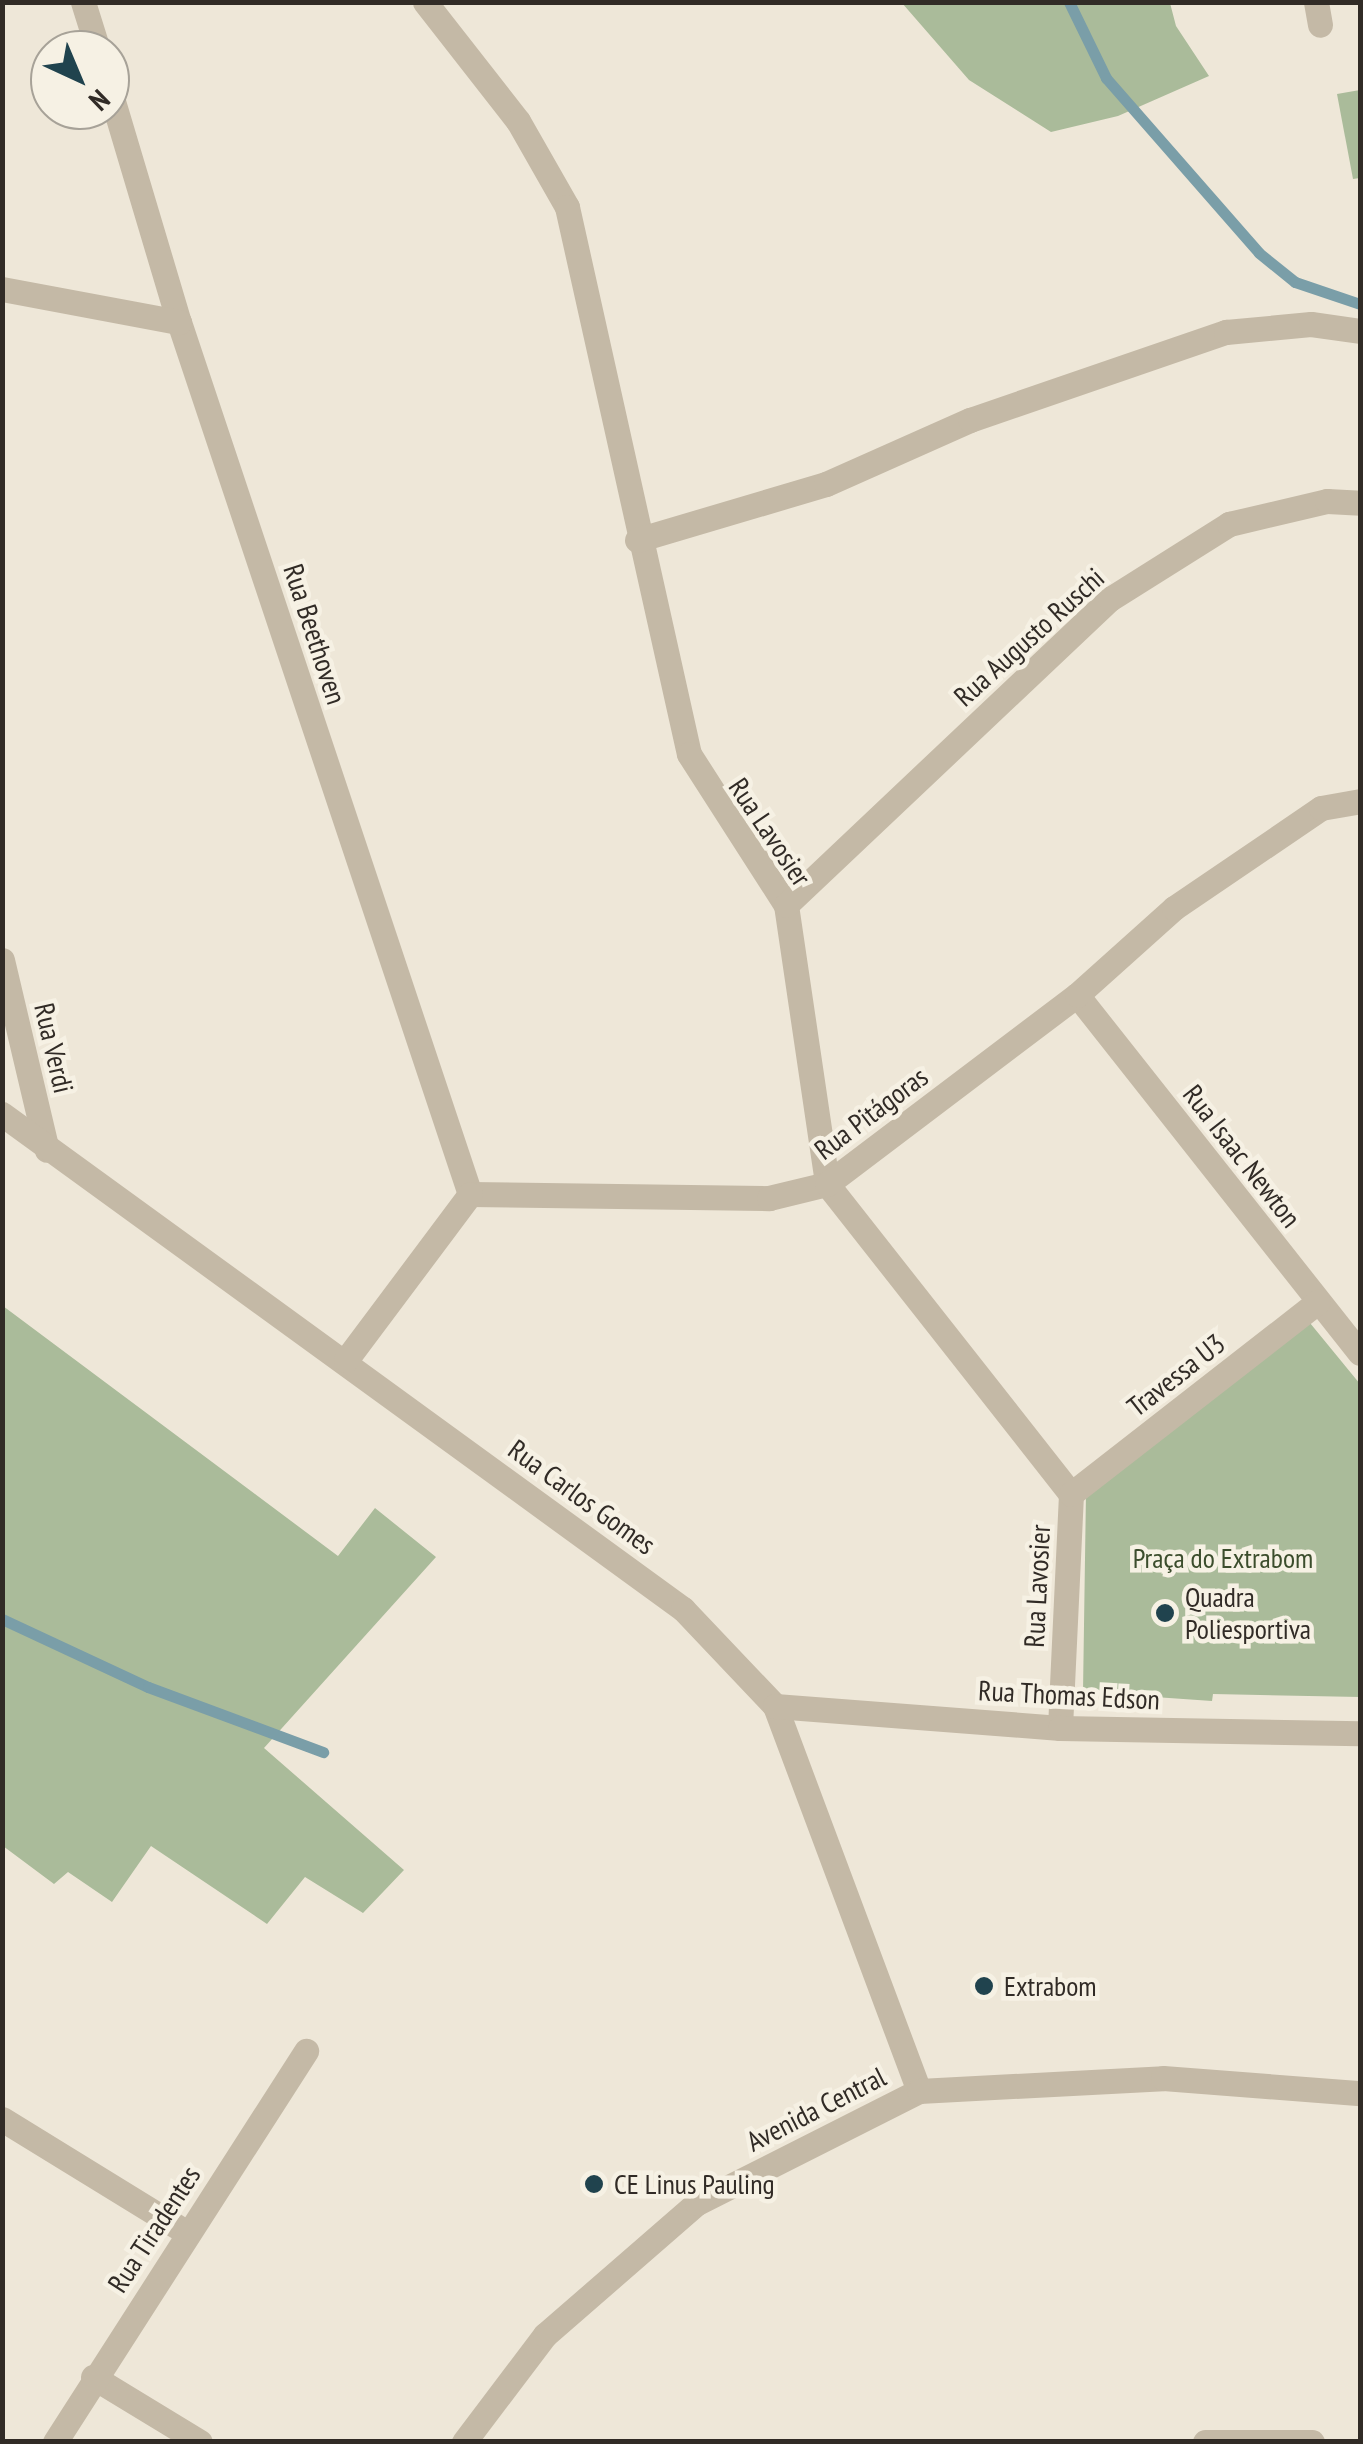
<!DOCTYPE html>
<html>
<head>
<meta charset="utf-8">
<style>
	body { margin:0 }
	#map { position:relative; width:1363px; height:2444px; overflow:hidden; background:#eee7d8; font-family:"PT Sans Narrow",sans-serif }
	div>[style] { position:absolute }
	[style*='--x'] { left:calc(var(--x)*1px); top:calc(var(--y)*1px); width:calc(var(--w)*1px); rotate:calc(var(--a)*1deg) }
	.green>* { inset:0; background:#aabb9a }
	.stream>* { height:11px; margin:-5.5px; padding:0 5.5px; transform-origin:5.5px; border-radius:5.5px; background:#7a9ea8 }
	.minor>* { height:25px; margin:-12.5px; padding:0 12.5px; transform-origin:12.5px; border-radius:12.5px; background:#c4b9a6 }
	.tertiary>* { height:25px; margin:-12.5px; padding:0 12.5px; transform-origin:12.5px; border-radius:12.5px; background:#c4b9a6 }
	.dots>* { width:28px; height:28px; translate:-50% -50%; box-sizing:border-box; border:5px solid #f6f1e4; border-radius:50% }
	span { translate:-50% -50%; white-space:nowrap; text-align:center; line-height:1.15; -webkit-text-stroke:9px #f6f1e4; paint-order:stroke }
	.street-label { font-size:28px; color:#312b26 }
	.park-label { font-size:28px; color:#3b4d2c }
	.poi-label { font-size:28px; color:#312b26 }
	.left { translate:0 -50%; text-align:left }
	.frame { position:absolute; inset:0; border:5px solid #312b26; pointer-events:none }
	.north { position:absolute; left:30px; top:30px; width:100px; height:100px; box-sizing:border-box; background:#f6f1e4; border:2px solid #a7a298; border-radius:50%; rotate:136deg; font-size:28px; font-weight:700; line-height:40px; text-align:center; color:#312b26 }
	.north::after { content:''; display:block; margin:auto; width:35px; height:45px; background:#20434e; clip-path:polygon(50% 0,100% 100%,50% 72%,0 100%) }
</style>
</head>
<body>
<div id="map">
	<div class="green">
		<i style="clip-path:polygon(902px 3px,1170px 3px,1176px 26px,1209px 76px,1118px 116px,1051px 132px,969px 80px)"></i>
		<i style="clip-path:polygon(1360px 90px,1360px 178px,1353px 179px,1337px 94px)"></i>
		<i style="clip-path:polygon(3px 1306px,338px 1556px,375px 1508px,436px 1557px,264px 1748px,404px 1870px,363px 1913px,305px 1877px,267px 1924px,151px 1846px,112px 1902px,68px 1872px,54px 1884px,3px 1846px)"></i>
		<i style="clip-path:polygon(1310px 1323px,1360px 1384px,1360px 1697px,1213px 1694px,1212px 1701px,1083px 1692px,1086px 1492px)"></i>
	</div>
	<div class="stream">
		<i style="--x:1069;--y:2;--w:85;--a:64"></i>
		<i style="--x:1106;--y:78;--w:232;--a:48.8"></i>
		<i style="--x:1259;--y:253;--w:46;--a:38.9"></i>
		<i style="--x:1295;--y:282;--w:69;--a:18.7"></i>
		<i style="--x:2;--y:1619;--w:161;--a:25"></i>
		<i style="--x:148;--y:1687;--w:187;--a:20.4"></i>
	</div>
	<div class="minor">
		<i style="--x:83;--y:2;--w:50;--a:72.6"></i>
		<i style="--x:425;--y:2;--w:151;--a:52"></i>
		<i style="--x:518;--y:121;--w:99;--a:60.3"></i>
		<i style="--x:567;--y:207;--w:560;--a:77.43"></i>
		<i style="--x:689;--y:754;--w:179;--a:57.3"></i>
		<i style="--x:786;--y:905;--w:282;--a:81.6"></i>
		<i style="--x:827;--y:1184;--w:395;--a:51.8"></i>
		<i style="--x:1071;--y:1494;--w:234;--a:92.7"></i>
		<i style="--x:1316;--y:2;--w:23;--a:80"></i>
		<i style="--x:110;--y:91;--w:241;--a:73.4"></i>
		<i style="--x:179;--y:322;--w:919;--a:71.55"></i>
		<i style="--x:2;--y:289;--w:180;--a:10.6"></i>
		<i style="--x:637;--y:540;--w:197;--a:-16.5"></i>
		<i style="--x:826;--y:484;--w:158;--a:-24"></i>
		<i style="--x:970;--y:420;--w:271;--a:-19"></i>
		<i style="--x:1226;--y:332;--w:85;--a:-5.4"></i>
		<i style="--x:1311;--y:324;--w:49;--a:8.1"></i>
		<i style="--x:786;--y:905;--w:446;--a:-43.4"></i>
		<i style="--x:1110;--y:599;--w:141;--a:-32.2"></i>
		<i style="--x:1229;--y:524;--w:101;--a:-13.2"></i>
		<i style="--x:1327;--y:501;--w:33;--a:3"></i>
		<i style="--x:2;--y:960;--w:195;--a:76.7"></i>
		<i style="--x:1077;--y:995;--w:456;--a:51.7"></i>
		<i style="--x:2;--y:1114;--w:842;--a:36.01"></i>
		<i style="--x:683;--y:1609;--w:134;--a:46.5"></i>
		<i style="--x:775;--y:1706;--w:411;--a:69.5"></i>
		<i style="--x:470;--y:1194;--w:299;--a:0.8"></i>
		<i style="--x:769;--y:1198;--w:60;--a:-13.6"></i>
		<i style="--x:827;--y:1184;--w:313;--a:-37.1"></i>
		<i style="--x:1077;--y:995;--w:130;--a:-41.9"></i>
		<i style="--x:1174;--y:908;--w:178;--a:-34.2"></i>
		<i style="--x:1321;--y:808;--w:40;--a:-10"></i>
		<i style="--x:346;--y:1360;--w:207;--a:-53.2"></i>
		<i style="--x:1071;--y:1494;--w:313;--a:-37.9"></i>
		<i style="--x:775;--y:1706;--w:286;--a:4.4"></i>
		<i style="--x:1060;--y:1728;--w:300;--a:1"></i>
		<i style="--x:2;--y:2119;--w:216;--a:31.6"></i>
		<i style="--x:93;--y:2377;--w:125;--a:31.3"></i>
		<i style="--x:55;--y:2442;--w:465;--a:-57.3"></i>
		<i style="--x:1205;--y:2442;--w:107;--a:0"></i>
	</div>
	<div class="tertiary">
		<i style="--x:464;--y:2442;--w:134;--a:-52.9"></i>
		<i style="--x:545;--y:2335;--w:201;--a:-41"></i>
		<i style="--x:697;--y:2203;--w:249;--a:-26.8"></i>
		<i style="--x:919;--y:2091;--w:244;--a:-3"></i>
		<i style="--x:1163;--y:2078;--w:198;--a:4.4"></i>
	</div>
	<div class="dots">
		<i style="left:1165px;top:1613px;background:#20434e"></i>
		<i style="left:984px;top:1986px;background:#20434e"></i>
		<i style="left:594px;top:2184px;background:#20434e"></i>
	</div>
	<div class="street-label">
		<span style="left:315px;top:634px;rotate:72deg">Rua Beethoven</span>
		<span style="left:1029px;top:637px;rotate:-42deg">Rua Augusto Ruschi</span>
		<span style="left:770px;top:832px;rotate:56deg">Rua Lavosier</span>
		<span style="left:54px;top:1048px;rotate:77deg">Rua Verdi</span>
		<span style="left:871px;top:1113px;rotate:-37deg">Rua Pitágoras</span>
		<span style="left:1242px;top:1156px;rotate:52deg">Rua Isaac Newton</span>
		<span style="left:1176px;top:1375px;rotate:-38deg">Travessa U3</span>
		<span style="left:582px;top:1497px;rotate:36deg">Rua Carlos Gomes</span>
		<span style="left:1037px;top:1586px;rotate:-87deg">Rua Lavosier</span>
		<span style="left:1069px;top:1695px;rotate:3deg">Rua Thomas Edson</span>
		<span style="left:816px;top:2109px;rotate:-27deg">Avenida Central</span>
		<span style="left:154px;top:2229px;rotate:-57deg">Rua Tiradentes</span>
	</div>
	<div class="park-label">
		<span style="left:1223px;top:1558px">Praça do Extrabom</span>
	</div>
	<div class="poi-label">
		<span class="left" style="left:1185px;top:1613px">Quadra<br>Poliesportiva</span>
		<span class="left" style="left:1004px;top:1986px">Extrabom</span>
		<span class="left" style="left:614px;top:2184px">CE Linus Pauling</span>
	</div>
	<div class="frame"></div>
	<div class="north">N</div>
</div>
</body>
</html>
